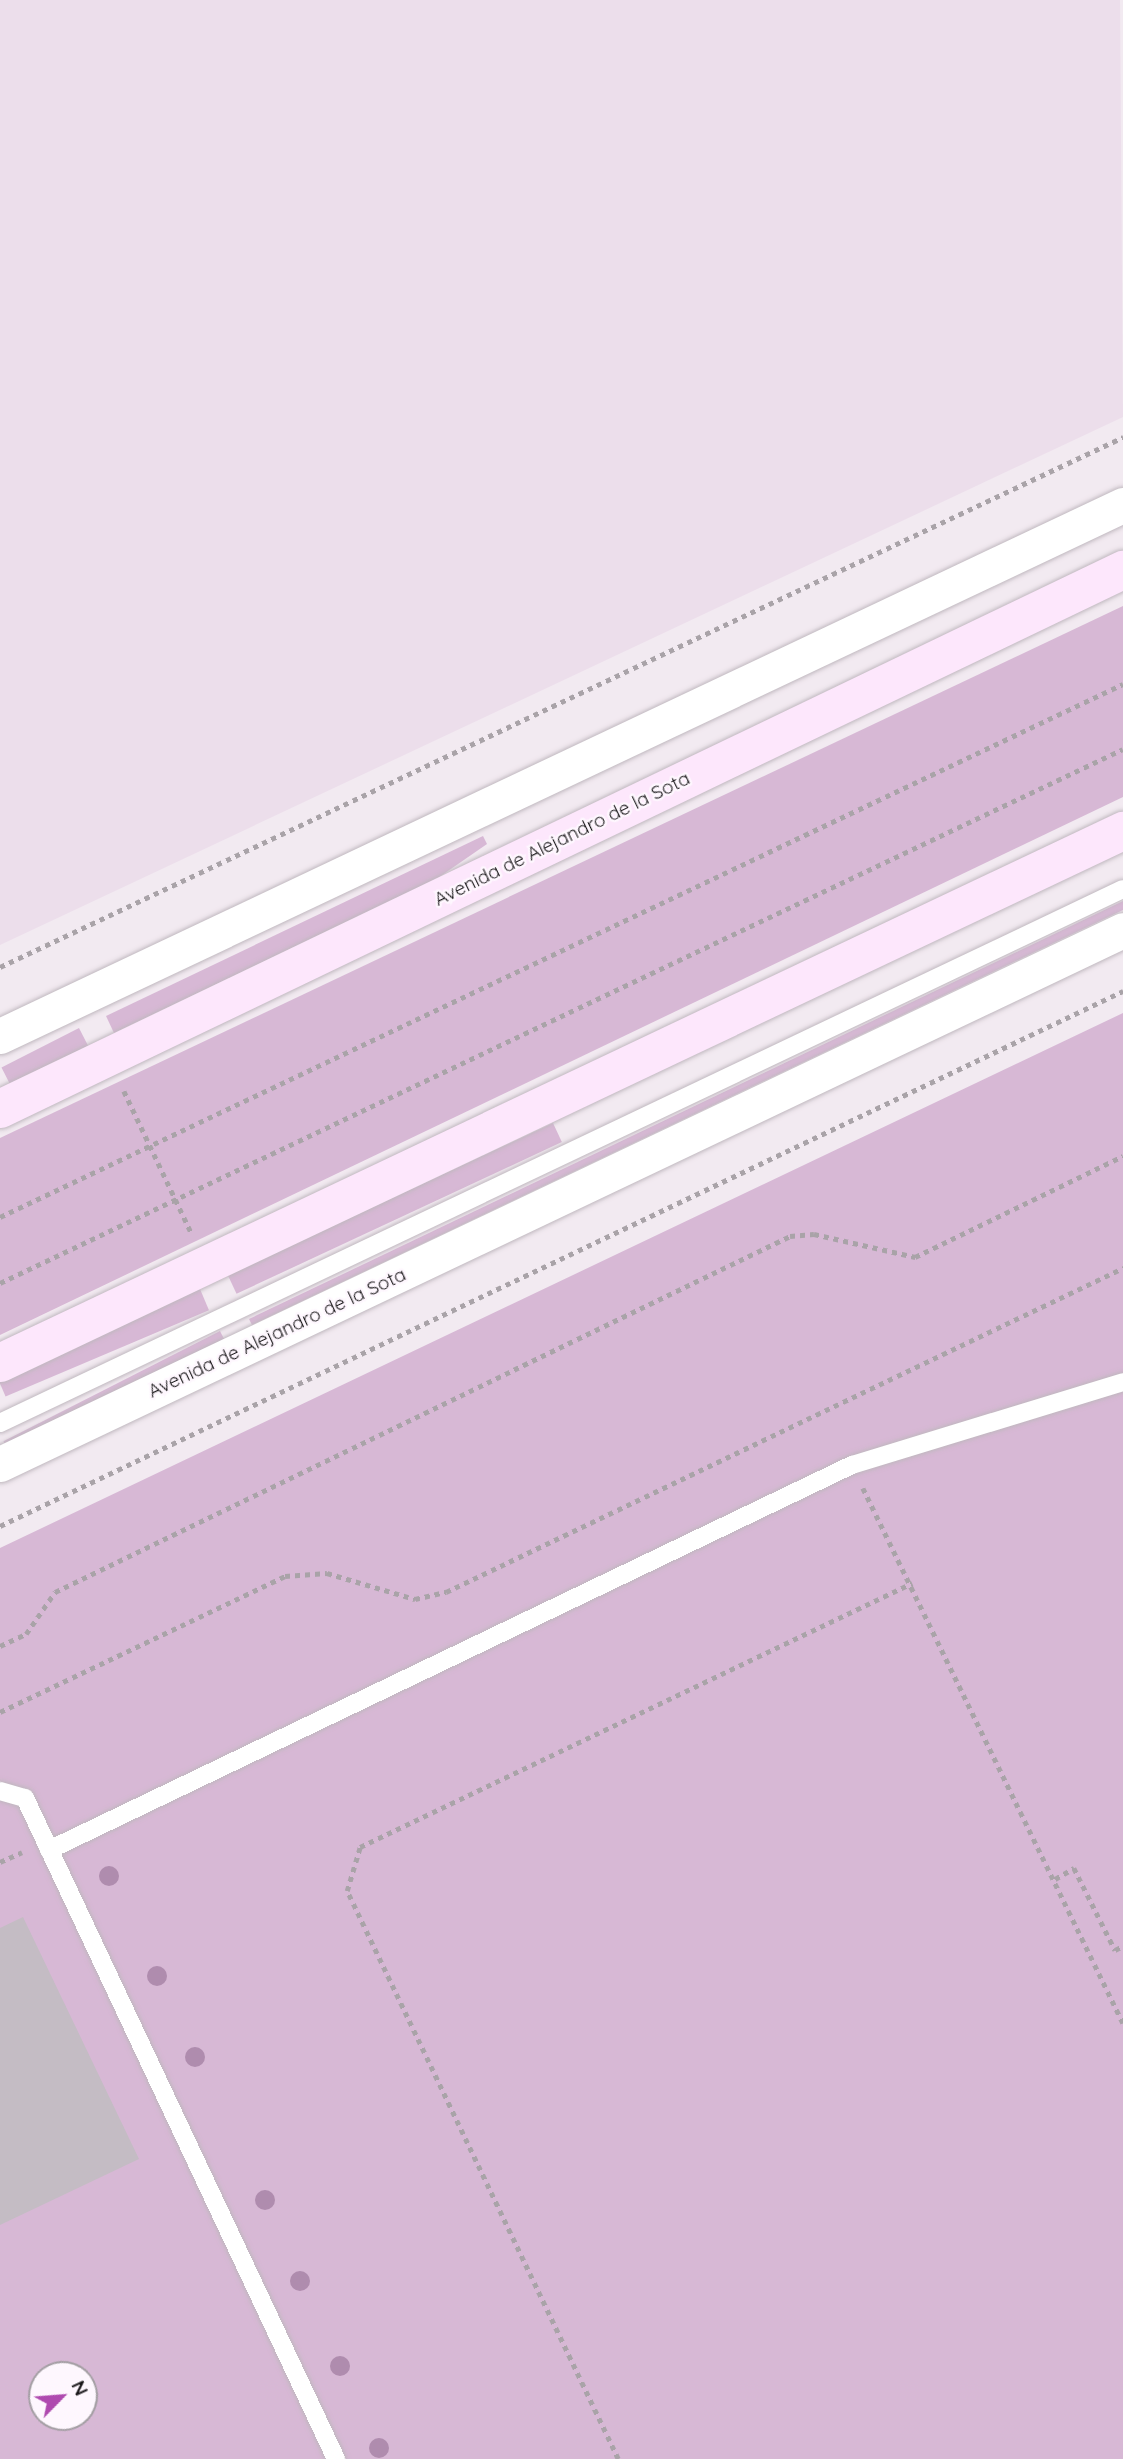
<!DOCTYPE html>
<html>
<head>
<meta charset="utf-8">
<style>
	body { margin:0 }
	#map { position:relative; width:1123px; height:2459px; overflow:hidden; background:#f2eaf1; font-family:Quicksand,sans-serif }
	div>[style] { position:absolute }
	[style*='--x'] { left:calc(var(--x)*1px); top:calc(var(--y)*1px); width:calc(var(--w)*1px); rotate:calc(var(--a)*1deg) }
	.built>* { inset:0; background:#ecdeeb }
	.green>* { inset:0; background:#d7b8d5; transform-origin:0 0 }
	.building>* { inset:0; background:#c4bcc4 }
	.path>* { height:4.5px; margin-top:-2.25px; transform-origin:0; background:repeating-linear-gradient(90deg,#a9a3a8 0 5px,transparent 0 10px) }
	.roads { filter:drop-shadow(0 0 2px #c0b8bf) drop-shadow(0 0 2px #c0b8bf) }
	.service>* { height:18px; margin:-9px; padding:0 9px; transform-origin:9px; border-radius:9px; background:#fff }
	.minor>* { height:35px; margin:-17.5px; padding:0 17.5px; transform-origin:17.5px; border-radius:17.5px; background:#fff }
	.secondary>* { height:38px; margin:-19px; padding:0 19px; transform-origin:19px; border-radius:19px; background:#fde7fc }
	.trees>* { width:20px; height:20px; margin:-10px; border-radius:50%; background:#af8cae }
	span { translate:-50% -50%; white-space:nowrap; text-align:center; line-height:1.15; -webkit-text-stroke:5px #fef7fe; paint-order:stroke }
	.street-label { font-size:19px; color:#1b191b }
	.north { position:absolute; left:28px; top:2361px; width:70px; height:70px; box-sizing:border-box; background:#fef7fe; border:2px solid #a39ea3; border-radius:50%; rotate:65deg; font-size:19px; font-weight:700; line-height:28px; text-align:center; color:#1b191b }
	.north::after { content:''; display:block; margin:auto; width:24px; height:32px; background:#af4aaf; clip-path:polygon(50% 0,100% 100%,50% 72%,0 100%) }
</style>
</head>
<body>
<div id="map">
	<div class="built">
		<i style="clip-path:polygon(0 0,1120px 0,1123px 417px,0 945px)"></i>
	</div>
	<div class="green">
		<i style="clip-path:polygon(1123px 606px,1123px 797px,0 1335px,0 1138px)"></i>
		<i style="clip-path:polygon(483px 836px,487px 844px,435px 880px,114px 1033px,106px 1016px)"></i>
		<i style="clip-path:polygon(1123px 901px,1123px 910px,252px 1325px,249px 1319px)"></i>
		<i style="clip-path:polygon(evenodd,1123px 1013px,1123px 2459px,0 2459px,0 1548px,1123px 1013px,42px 2375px,84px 2375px,84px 2417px,42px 2417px,42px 2375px)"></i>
		<i style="left:79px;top:1028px;width:20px;height:87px;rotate:63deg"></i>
		<i style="left:553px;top:1123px;width:21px;height:359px;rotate:65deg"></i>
		<i style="left:200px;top:1289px;width:23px;height:221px;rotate:67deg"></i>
		<i style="left:220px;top:1331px;width:9px;height:243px;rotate:63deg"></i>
	</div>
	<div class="building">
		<i style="clip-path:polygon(23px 1917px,139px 2159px,0 2225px,0 1928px)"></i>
	</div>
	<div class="path">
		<i style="--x:0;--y:967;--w:1242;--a:-25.26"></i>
		<i style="--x:124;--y:1091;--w:156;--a:64.6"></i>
		<i style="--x:0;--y:1217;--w:1243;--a:-25.39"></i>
		<i style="--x:0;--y:1283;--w:1243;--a:-25.43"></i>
		<i style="--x:863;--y:1488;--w:595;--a:64.08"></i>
		<i style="--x:0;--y:1526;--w:1244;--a:-25.47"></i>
		<i style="--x:0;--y:1646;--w:29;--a:-25"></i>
		<i style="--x:26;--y:1634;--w:51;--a:-55.4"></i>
		<i style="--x:55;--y:1592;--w:817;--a:-25.84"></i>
		<i style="--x:790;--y:1236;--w:24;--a:-5"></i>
		<i style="--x:814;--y:1234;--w:104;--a:12.8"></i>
		<i style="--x:915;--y:1257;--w:231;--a:-25.9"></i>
		<i style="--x:0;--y:1712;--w:316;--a:-25.5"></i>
		<i style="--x:285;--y:1576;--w:42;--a:-4.1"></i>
		<i style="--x:327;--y:1573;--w:92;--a:16.5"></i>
		<i style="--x:415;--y:1599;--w:32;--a:-13"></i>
		<i style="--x:446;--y:1592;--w:751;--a:-25.57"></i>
		<i style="--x:0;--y:1862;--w:24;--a:-24"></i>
		<i style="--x:1055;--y:1879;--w:22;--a:-30"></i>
		<i style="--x:1074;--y:1868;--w:92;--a:63.4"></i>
		<i style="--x:1115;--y:1950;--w:9;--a:-27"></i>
		<i style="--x:618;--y:2459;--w:629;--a:-115.51"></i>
		<i style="--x:347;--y:1891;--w:46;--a:-73.5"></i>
		<i style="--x:360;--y:1847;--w:612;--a:-25.56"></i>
	</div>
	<div class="roads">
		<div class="service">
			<i style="--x:0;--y:1423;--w:1243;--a:-25.43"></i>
			<i style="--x:0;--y:1791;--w:26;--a:16"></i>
			<i style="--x:25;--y:1798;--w:731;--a:64.8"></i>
			<i style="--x:49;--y:1850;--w:891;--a:-25.62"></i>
			<i style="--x:852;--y:1465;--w:283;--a:-17"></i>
		</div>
		<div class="minor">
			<i style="--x:0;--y:1036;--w:1242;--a:-25.31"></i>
			<i style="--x:0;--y:1464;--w:1243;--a:-25.43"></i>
		</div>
		<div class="secondary">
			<i style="--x:0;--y:1109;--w:1246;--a:-25.64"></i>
			<i style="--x:0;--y:1363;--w:1243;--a:-25.35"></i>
		</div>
	</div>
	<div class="trees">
		<i style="left:109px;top:1876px"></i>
		<i style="left:157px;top:1976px"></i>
		<i style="left:195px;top:2057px"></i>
		<i style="left:265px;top:2200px"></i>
		<i style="left:300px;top:2281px"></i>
		<i style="left:340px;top:2366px"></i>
		<i style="left:379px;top:2448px"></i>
	</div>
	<div class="street-label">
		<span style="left:562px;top:839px;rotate:-26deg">Avenida de Alejandro de la Sota</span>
		<span style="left:277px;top:1333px;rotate:-25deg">Avenida de Alejandro de la Sota</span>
	</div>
	<div class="north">N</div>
</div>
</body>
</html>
